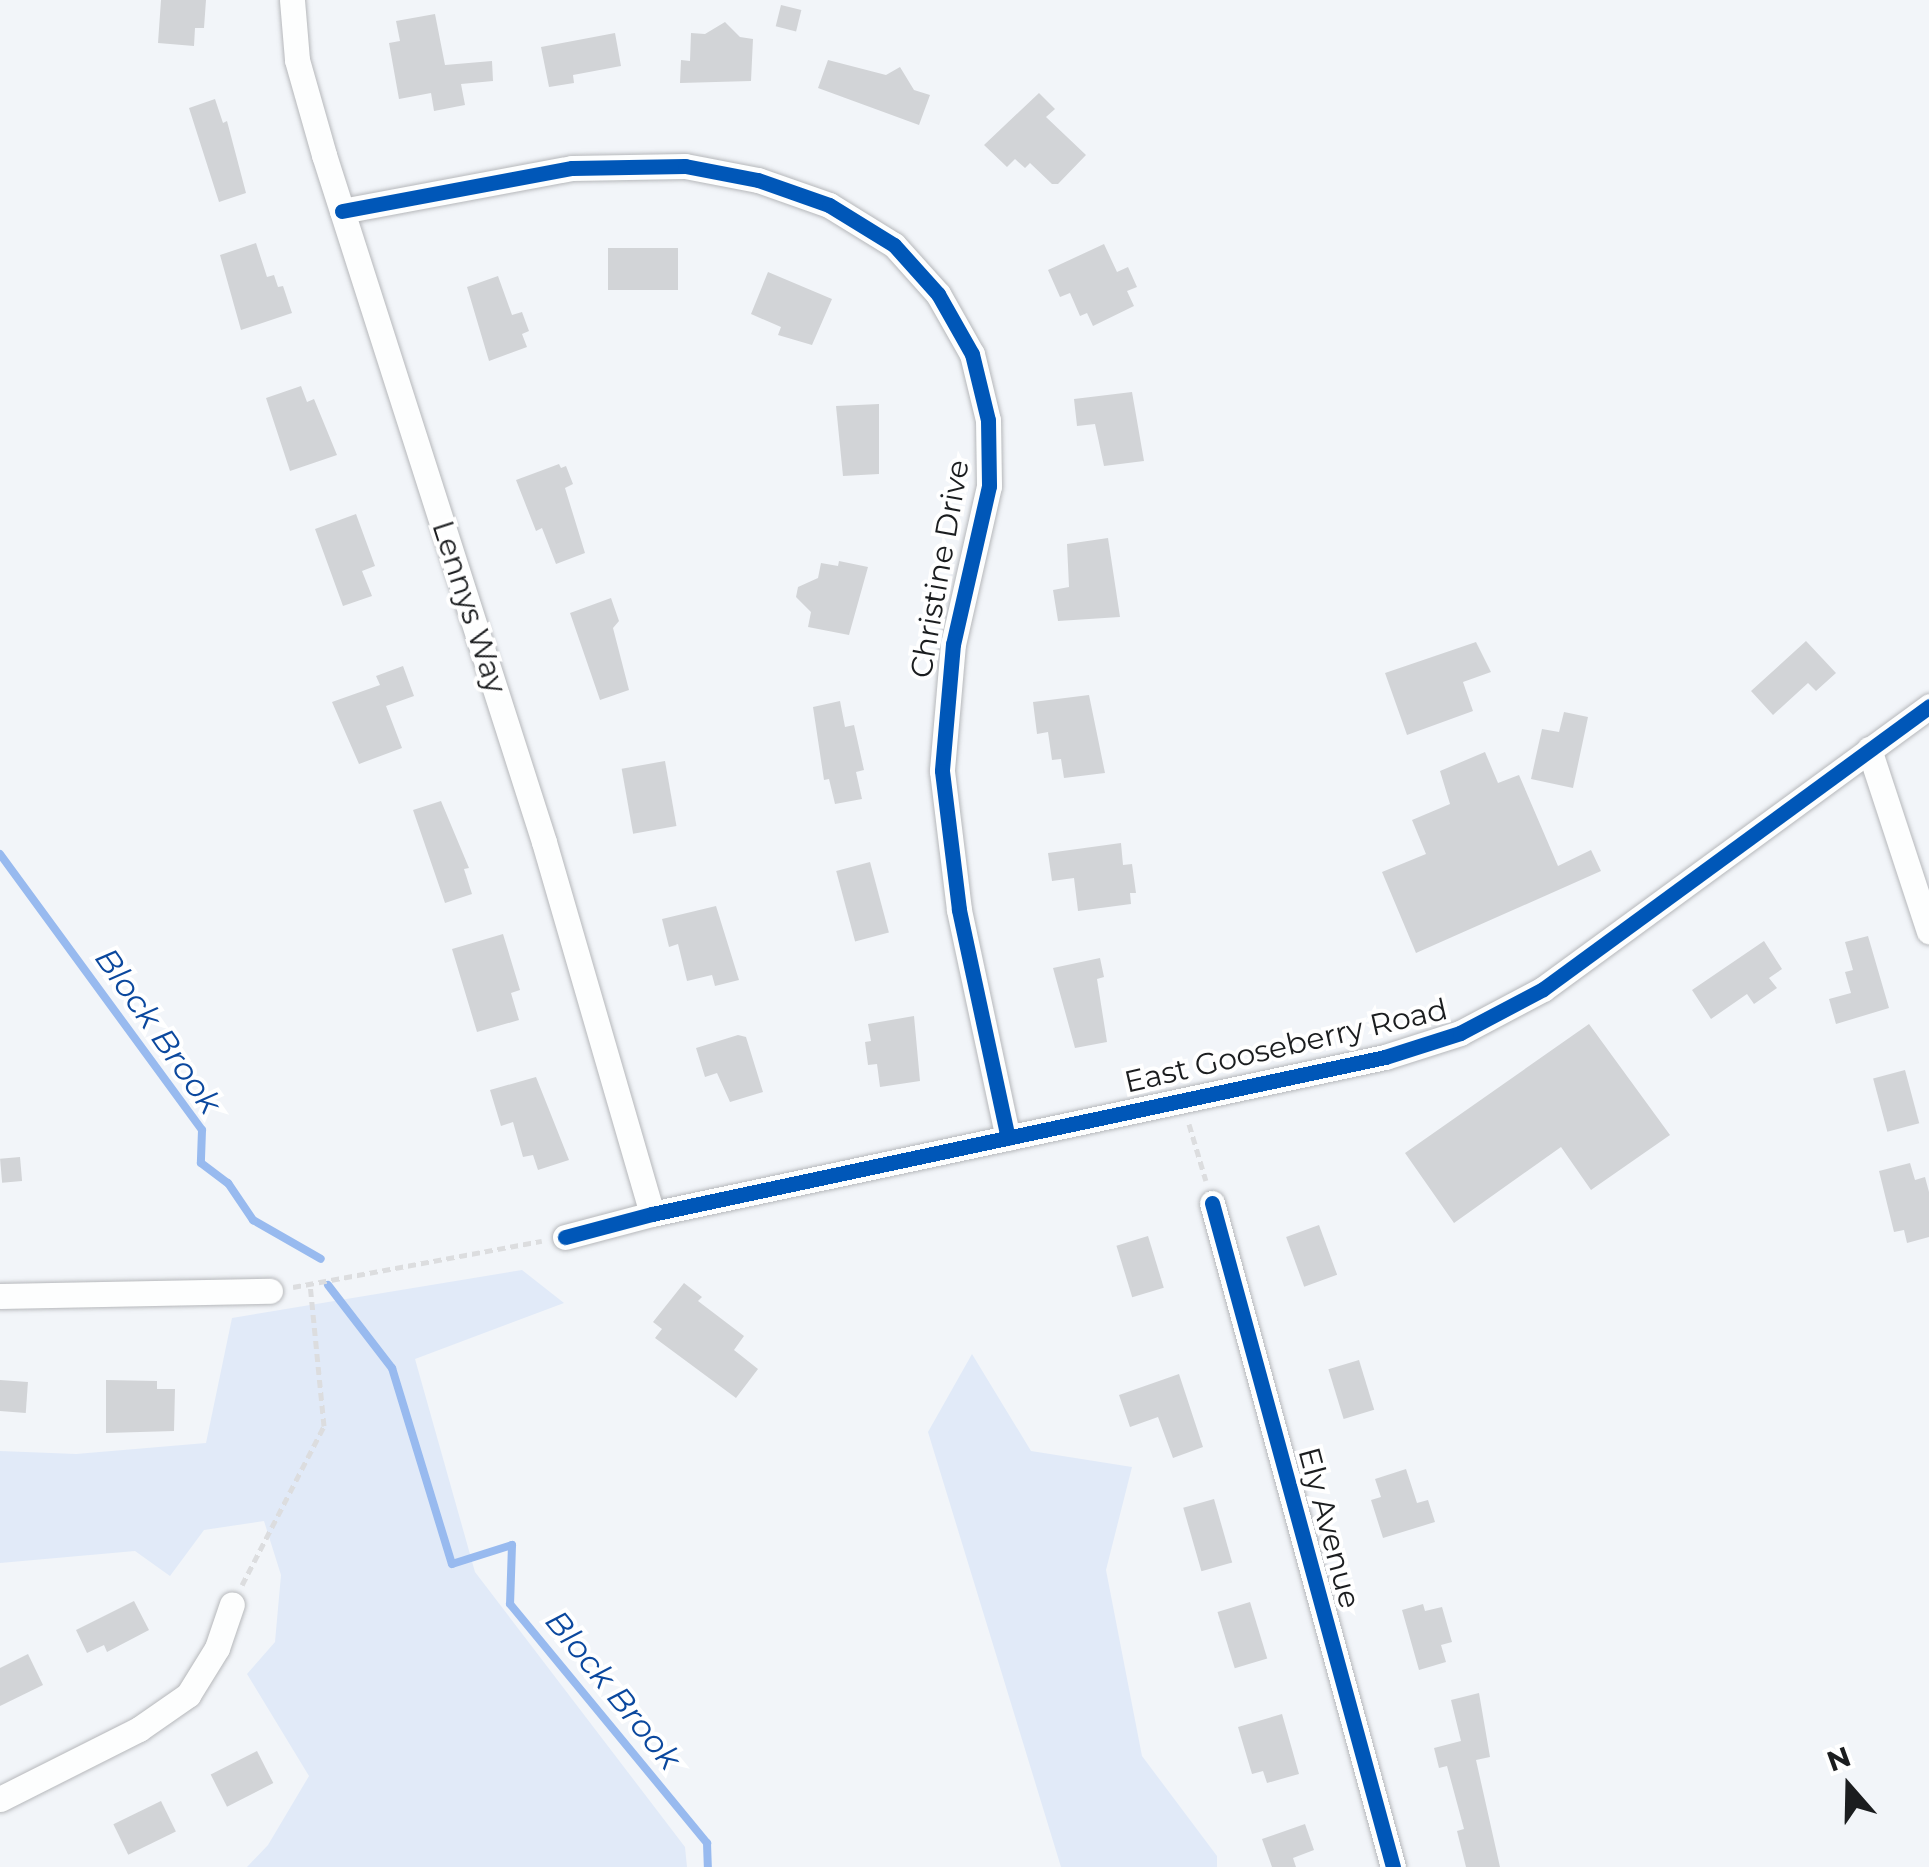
<!DOCTYPE html>
<html>
<head>
<meta charset="utf-8">
<style>
	body { margin:0 }
	#map { position:relative; width:1929px; height:1867px; overflow:hidden; background:#f2f5f9; font-family:Montserrat,sans-serif }
	div>[style] { position:absolute }
	[style*='--x'] { left:calc(var(--x)*1px); top:calc(var(--y)*1px); width:calc(var(--w)*1px); rotate:calc(var(--a)*1deg) }
	.green>* { inset:0; background:#e1eaf8 }
	.stream>* { height:8px; margin:-4px; padding:0 4px; transform-origin:4px; border-radius:4px; background:#98baef }
	.building>* { inset:0; background:#d2d4d7; transform-origin:0 0 }
	.path>* { height:5px; margin-top:-2.5px; transform-origin:0; background:repeating-linear-gradient(90deg,#dcdddf 0 8px,transparent 0 13px) }
	.roads { filter:drop-shadow(0 0 2px #b6b8bb) drop-shadow(0 0 2px #b6b8bb) }
	.street>* { height:25px; margin:-12.5px; padding:0 12.5px; transform-origin:12.5px; border-radius:12.5px; background:#fdfefe }
	.cycleway>* { height:15px; margin:-7.5px; padding:0 7.5px; transform-origin:7.5px; border-radius:7.5px; background:#0057b8 }
	span { translate:-50% -50%; white-space:nowrap; text-align:center; line-height:1.15; -webkit-text-stroke:8px #fff; paint-order:stroke }
	.street-label { font-size:30px; color:#1b1d1f }
	.water-label { font-size:32px; color:#0b489e; font-style:italic }
	.north { position:absolute; left:1799px; top:1737px; width:100px; height:100px; -webkit-text-stroke:8px #fff; paint-order:stroke; rotate:340deg; font-size:28px; font-weight:700; line-height:40px; text-align:center; color:#1b1d1f }
	.north::after { content:''; display:block; margin:auto; width:35px; height:45px; background:#1b1d1f; clip-path:polygon(50% 0,100% 100%,50% 72%,0 100%) }
</style>
</head>
<body>
<div id="map">
	<div class="green">
		<i style="clip-path:polygon(522px 1270px,564px 1303px,415px 1359px,475px 1572px,685px 1847px,687px 1867px,247px 1867px,268px 1845px,309px 1776px,247px 1674px,275px 1642px,281px 1575px,264px 1521px,204px 1530px,170px 1576px,135px 1551px,0 1563px,0 1451px,76px 1454px,206px 1443px,232px 1318px)"></i>
		<i style="clip-path:polygon(972px 1354px,1031px 1451px,1132px 1467px,1106px 1570px,1142px 1756px,1217px 1856px,1217px 1867px,1061px 1867px,928px 1432px)"></i>
	</div>
	<div class="stream">
		<i style="--x:0;--y:854;--w:342;--a:53.8"></i>
		<i style="--x:202;--y:1130;--w:33;--a:92"></i>
		<i style="--x:201;--y:1163;--w:34;--a:37"></i>
		<i style="--x:228;--y:1183;--w:45;--a:56"></i>
		<i style="--x:253;--y:1220;--w:78;--a:29.8"></i>
		<i style="--x:328;--y:1285;--w:105;--a:52.4"></i>
		<i style="--x:392;--y:1368;--w:205;--a:73"></i>
		<i style="--x:452;--y:1564;--w:63;--a:-17.6"></i>
		<i style="--x:512;--y:1545;--w:59;--a:91.9"></i>
		<i style="--x:510;--y:1604;--w:310;--a:50.5"></i>
		<i style="--x:707;--y:1843;--w:24;--a:88"></i>
	</div>
	<div class="building">
		<i style="clip-path:polygon(161px 0,206px 0,204px 28px,195px 28px,194px 46px,158px 43px)"></i>
		<i style="left:781px;top:5px;width:21px;height:22px;rotate:14deg"></i>
		<i style="clip-path:polygon(435px 14px,445px 65px,492px 61px,493px 81px,461px 84px,465px 105px,434px 111px,431px 93px,399px 99px,389px 43px,400px 41px,396px 21px)"></i>
		<i style="clip-path:polygon(725px 22px,740px 37px,753px 39px,751px 81px,680px 83px,681px 60px,690px 61px,691px 33px,705px 34px)"></i>
		<i style="clip-path:polygon(615px 33px,621px 66px,573px 75px,574px 83px,549px 87px,541px 47px)"></i>
		<i style="clip-path:polygon(828px 60px,886px 75px,900px 67px,914px 90px,930px 95px,919px 125px,818px 88px)"></i>
		<i style="clip-path:polygon(1039px 93px,1055px 109px,1046px 117px,1086px 155px,1058px 184px,1052px 184px,1030px 163px,1025px 168px,1015px 159px,1007px 167px,984px 145px)"></i>
		<i style="clip-path:polygon(215px 99px,223px 123px,227px 121px,246px 193px,219px 202px,189px 108px)"></i>
		<i style="clip-path:polygon(256px 243px,267px 277px,274px 275px,278px 287px,283px 286px,292px 313px,241px 330px,220px 255px)"></i>
		<i style="clip-path:polygon(1104px 244px,1117px 272px,1128px 267px,1137px 287px,1127px 291px,1134px 306px,1093px 326px,1087px 313px,1080px 316px,1070px 293px,1060px 297px,1048px 270px)"></i>
		<i style="left:608px;top:248px;width:70px;height:42px"></i>
		<i style="clip-path:polygon(768px 272px,832px 299px,812px 345px,778px 335px,781px 327px,751px 314px)"></i>
		<i style="clip-path:polygon(498px 276px,512px 315px,522px 312px,529px 331px,522px 334px,527px 347px,489px 361px,467px 287px)"></i>
		<i style="clip-path:polygon(301px 386px,307px 402px,314px 399px,337px 455px,290px 471px,266px 398px)"></i>
		<i style="clip-path:polygon(1132px 392px,1144px 461px,1104px 466px,1095px 424px,1077px 426px,1074px 399px)"></i>
		<i style="clip-path:polygon(879px 404px,879px 474px,843px 476px,836px 406px)"></i>
		<i style="clip-path:polygon(559px 464px,561px 468px,566px 466px,573px 484px,565px 488px,585px 553px,556px 564px,542px 528px,536px 531px,516px 480px)"></i>
		<i style="clip-path:polygon(356px 514px,375px 566px,362px 571px,372px 596px,343px 606px,315px 529px)"></i>
		<i style="clip-path:polygon(1108px 538px,1120px 617px,1058px 621px,1053px 590px,1069px 587px,1067px 544px)"></i>
		<i style="clip-path:polygon(839px 561px,868px 567px,849px 635px,808px 627px,811px 612px,796px 597px,798px 587px,818px 578px,821px 563px,838px 566px)"></i>
		<i style="clip-path:polygon(611px 598px,619px 621px,613px 628px,629px 690px,600px 700px,570px 613px)"></i>
		<i style="clip-path:polygon(1806px 641px,1836px 673px,1816px 691px,1808px 683px,1773px 715px,1751px 691px)"></i>
		<i style="clip-path:polygon(1476px 642px,1491px 672px,1463px 682px,1473px 711px,1407px 735px,1385px 673px)"></i>
		<i style="clip-path:polygon(403px 666px,414px 696px,386px 706px,402px 748px,359px 764px,332px 702px,380px 685px,376px 676px)"></i>
		<i style="clip-path:polygon(1089px 695px,1105px 773px,1064px 778px,1061px 759px,1052px 760px,1048px 732px,1037px 734px,1033px 702px)"></i>
		<i style="clip-path:polygon(840px 701px,845px 727px,854px 725px,864px 770px,856px 772px,862px 799px,835px 804px,829px 779px,824px 780px,813px 707px)"></i>
		<i style="clip-path:polygon(1564px 712px,1588px 717px,1573px 788px,1531px 779px,1542px 729px,1559px 732px)"></i>
		<i style="clip-path:polygon(1485px 752px,1498px 783px,1519px 775px,1558px 866px,1591px 850px,1601px 871px,1416px 953px,1382px 872px,1426px 854px,1412px 820px,1450px 804px,1440px 771px)"></i>
		<i style="left:665px;top:761px;width:66px;height:44px;rotate:80deg"></i>
		<i style="clip-path:polygon(441px 801px,469px 868px,464px 869px,472px 894px,445px 903px,413px 810px)"></i>
		<i style="clip-path:polygon(1121px 843px,1123px 865px,1132px 864px,1136px 893px,1130px 893px,1131px 904px,1078px 911px,1074px 878px,1052px 881px,1048px 853px)"></i>
		<i style="left:870px;top:862px;width:73px;height:35px;rotate:75deg"></i>
		<i style="clip-path:polygon(716px 906px,739px 980px,715px 986px,712px 975px,687px 981px,678px 944px,669px 947px,662px 919px)"></i>
		<i style="clip-path:polygon(503px 934px,520px 990px,511px 993px,519px 1020px,477px 1032px,452px 949px)"></i>
		<i style="clip-path:polygon(1868px 936px,1889px 1008px,1836px 1024px,1829px 999px,1851px 993px,1845px 972px,1853px 970px,1845px 942px)"></i>
		<i style="clip-path:polygon(1764px 941px,1782px 969px,1769px 978px,1777px 988px,1754px 1004px,1747px 994px,1711px 1019px,1692px 990px)"></i>
		<i style="clip-path:polygon(1100px 958px,1104px 977px,1097px 979px,1107px 1042px,1075px 1048px,1053px 968px)"></i>
		<i style="clip-path:polygon(914px 1016px,920px 1081px,880px 1087px,877px 1064px,868px 1065px,865px 1042px,871px 1041px,868px 1024px)"></i>
		<i style="clip-path:polygon(1589px 1024px,1670px 1135px,1591px 1190px,1561px 1147px,1454px 1223px,1405px 1153px)"></i>
		<i style="clip-path:polygon(738px 1035px,746px 1037px,763px 1092px,730px 1102px,717px 1073px,705px 1077px,696px 1048px)"></i>
		<i style="left:1905px;top:1070px;width:55px;height:33px;rotate:75deg"></i>
		<i style="clip-path:polygon(536px 1077px,569px 1160px,538px 1170px,533px 1155px,523px 1157px,513px 1122px,501px 1126px,490px 1090px)"></i>
		<i style="left:20px;top:1157px;width:24px;height:20px;rotate:85deg"></i>
		<i style="clip-path:polygon(1910px 1163px,1915px 1180px,1925px 1177px,1929px 1192px,1929px 1237px,1907px 1243px,1904px 1230px,1894px 1232px,1879px 1171px)"></i>
		<i style="left:1319px;top:1225px;width:53px;height:35px;rotate:70deg"></i>
		<i style="left:1148px;top:1236px;width:54px;height:33px;rotate:73deg"></i>
		<i style="clip-path:polygon(684px 1283px,702px 1297px,698px 1301px,744px 1336px,734px 1350px,758px 1369px,736px 1398px,655px 1338px,662px 1329px,653px 1322px)"></i>
		<i style="left:1359px;top:1360px;width:52px;height:32px;rotate:73deg"></i>
		<i style="clip-path:polygon(1179px 1374px,1203px 1447px,1173px 1458px,1158px 1417px,1130px 1427px,1119px 1395px)"></i>
		<i style="left:0;top:1380px;width:28px;height:31px;rotate:4deg"></i>
		<i style="clip-path:polygon(106px 1380px,157px 1381px,157px 1389px,175px 1389px,174px 1431px,106px 1433px)"></i>
		<i style="clip-path:polygon(1406px 1469px,1417px 1503px,1428px 1500px,1435px 1522px,1383px 1538px,1371px 1500px,1381px 1497px,1375px 1479px)"></i>
		<i style="left:1214px;top:1499px;width:66px;height:32px;rotate:74deg"></i>
		<i style="clip-path:polygon(134px 1601px,149px 1630px,107px 1652px,104px 1645px,87px 1653px,76px 1630px)"></i>
		<i style="left:1250px;top:1602px;width:59px;height:34px;rotate:73deg"></i>
		<i style="clip-path:polygon(1423px 1604px,1425px 1611px,1442px 1607px,1452px 1642px,1441px 1645px,1446px 1662px,1419px 1670px,1402px 1610px)"></i>
		<i style="clip-path:polygon(28px 1654px,43px 1685px,0 1706px,0 1668px)"></i>
		<i style="clip-path:polygon(1479px 1693px,1490px 1757px,1476px 1760px,1500px 1867px,1466px 1867px,1457px 1831px,1464px 1829px,1447px 1766px,1439px 1768px,1434px 1748px,1461px 1741px,1451px 1700px)"></i>
		<i style="clip-path:polygon(1282px 1714px,1299px 1774px,1267px 1783px,1263px 1771px,1252px 1774px,1238px 1727px)"></i>
		<i style="left:257px;top:1751px;width:36px;height:52px;rotate:63deg"></i>
		<i style="left:161px;top:1801px;width:34px;height:53px;rotate:64deg"></i>
		<i style="clip-path:polygon(1305px 1824px,1314px 1850px,1293px 1858px,1296px 1867px,1272px 1867px,1262px 1839px)"></i>
	</div>
	<div class="path">
		<i style="--x:1189;--y:1124;--w:59;--a:73.4"></i>
		<i style="--x:293;--y:1287;--w:253;--a:-10.5"></i>
		<i style="--x:242;--y:1585;--w:179;--a:-62.7"></i>
		<i style="--x:324;--y:1426;--w:143;--a:-95.6"></i>
	</div>
	<div class="roads">
		<div class="street">
			<i style="--x:292;--y:0;--w:60;--a:85.2"></i>
			<i style="--x:297;--y:60;--w:99;--a:74.1"></i>
			<i style="--x:324;--y:155;--w:721;--a:72.24"></i>
			<i style="--x:544;--y:842;--w:387;--a:73.8"></i>
			<i style="--x:342;--y:211;--w:234;--a:-10.6"></i>
			<i style="--x:572;--y:168;--w:113;--a:-1"></i>
			<i style="--x:685;--y:166;--w:74;--a:10.9"></i>
			<i style="--x:758;--y:180;--w:75;--a:19.4"></i>
			<i style="--x:829;--y:205;--w:76;--a:31.6"></i>
			<i style="--x:894;--y:245;--w:66;--a:48.1"></i>
			<i style="--x:938;--y:294;--w:69;--a:60.5"></i>
			<i style="--x:972;--y:354;--w:68;--a:76.4"></i>
			<i style="--x:988;--y:420;--w:66;--a:89.1"></i>
			<i style="--x:989;--y:486;--w:162;--a:102.8"></i>
			<i style="--x:953;--y:644;--w:127;--a:95"></i>
			<i style="--x:942;--y:771;--w:140;--a:83"></i>
			<i style="--x:959;--y:910;--w:233;--a:77.9"></i>
			<i style="--x:1869;--y:749;--w:192;--a:71.8"></i>
			<i style="--x:1212;--y:1203;--w:688;--a:74.75"></i>
			<i style="--x:565;--y:1237;--w:90;--a:-14.8"></i>
			<i style="--x:652;--y:1214;--w:750;--a:-12.09"></i>
			<i style="--x:1385;--y:1057;--w:79;--a:-17.7"></i>
			<i style="--x:1460;--y:1033;--w:94;--a:-27.9"></i>
			<i style="--x:1543;--y:989;--w:479;--a:-36.2"></i>
			<i style="--x:0;--y:1296;--w:270;--a:-1.1"></i>
			<i style="--x:0;--y:1799;--w:156;--a:-26.7"></i>
			<i style="--x:139;--y:1729;--w:60;--a:-34.8"></i>
			<i style="--x:188;--y:1695;--w:55;--a:-58.3"></i>
			<i style="--x:217;--y:1648;--w:46;--a:-71.2"></i>
		</div>
	</div>
	<div class="cycleway">
		<i style="--x:342;--y:211;--w:234;--a:-10.6"></i>
		<i style="--x:572;--y:168;--w:113;--a:-1"></i>
		<i style="--x:685;--y:166;--w:74;--a:10.9"></i>
		<i style="--x:758;--y:180;--w:75;--a:19.4"></i>
		<i style="--x:829;--y:205;--w:76;--a:31.6"></i>
		<i style="--x:894;--y:245;--w:66;--a:48.1"></i>
		<i style="--x:938;--y:294;--w:69;--a:60.5"></i>
		<i style="--x:972;--y:354;--w:68;--a:76.4"></i>
		<i style="--x:988;--y:420;--w:66;--a:89.1"></i>
		<i style="--x:989;--y:486;--w:162;--a:102.8"></i>
		<i style="--x:953;--y:644;--w:127;--a:95"></i>
		<i style="--x:942;--y:771;--w:140;--a:83"></i>
		<i style="--x:959;--y:910;--w:233;--a:77.9"></i>
		<i style="--x:1212;--y:1203;--w:688;--a:74.75"></i>
		<i style="--x:565;--y:1237;--w:90;--a:-14.8"></i>
		<i style="--x:652;--y:1214;--w:750;--a:-12.09"></i>
		<i style="--x:1385;--y:1057;--w:79;--a:-17.7"></i>
		<i style="--x:1460;--y:1033;--w:94;--a:-27.9"></i>
		<i style="--x:1543;--y:989;--w:479;--a:-36.2"></i>
	</div>
	<div class="street-label">
		<span style="left:940px;top:569px;rotate:-80deg">Christine Drive</span>
		<span style="left:469px;top:607px;rotate:72deg">Lennys Way</span>
		<span style="left:1286px;top:1046px;rotate:-13deg">East Gooseberry Road</span>
		<span style="left:1329px;top:1528px;rotate:75deg">Ely Avenue</span>
	</div>
	<div class="water-label">
		<span style="left:158px;top:1031px;rotate:55deg">Block Brook</span>
		<span style="left:613px;top:1690px;rotate:51deg">Block Brook</span>
	</div>
	<div class="north">N</div>
</div>
</body>
</html>
